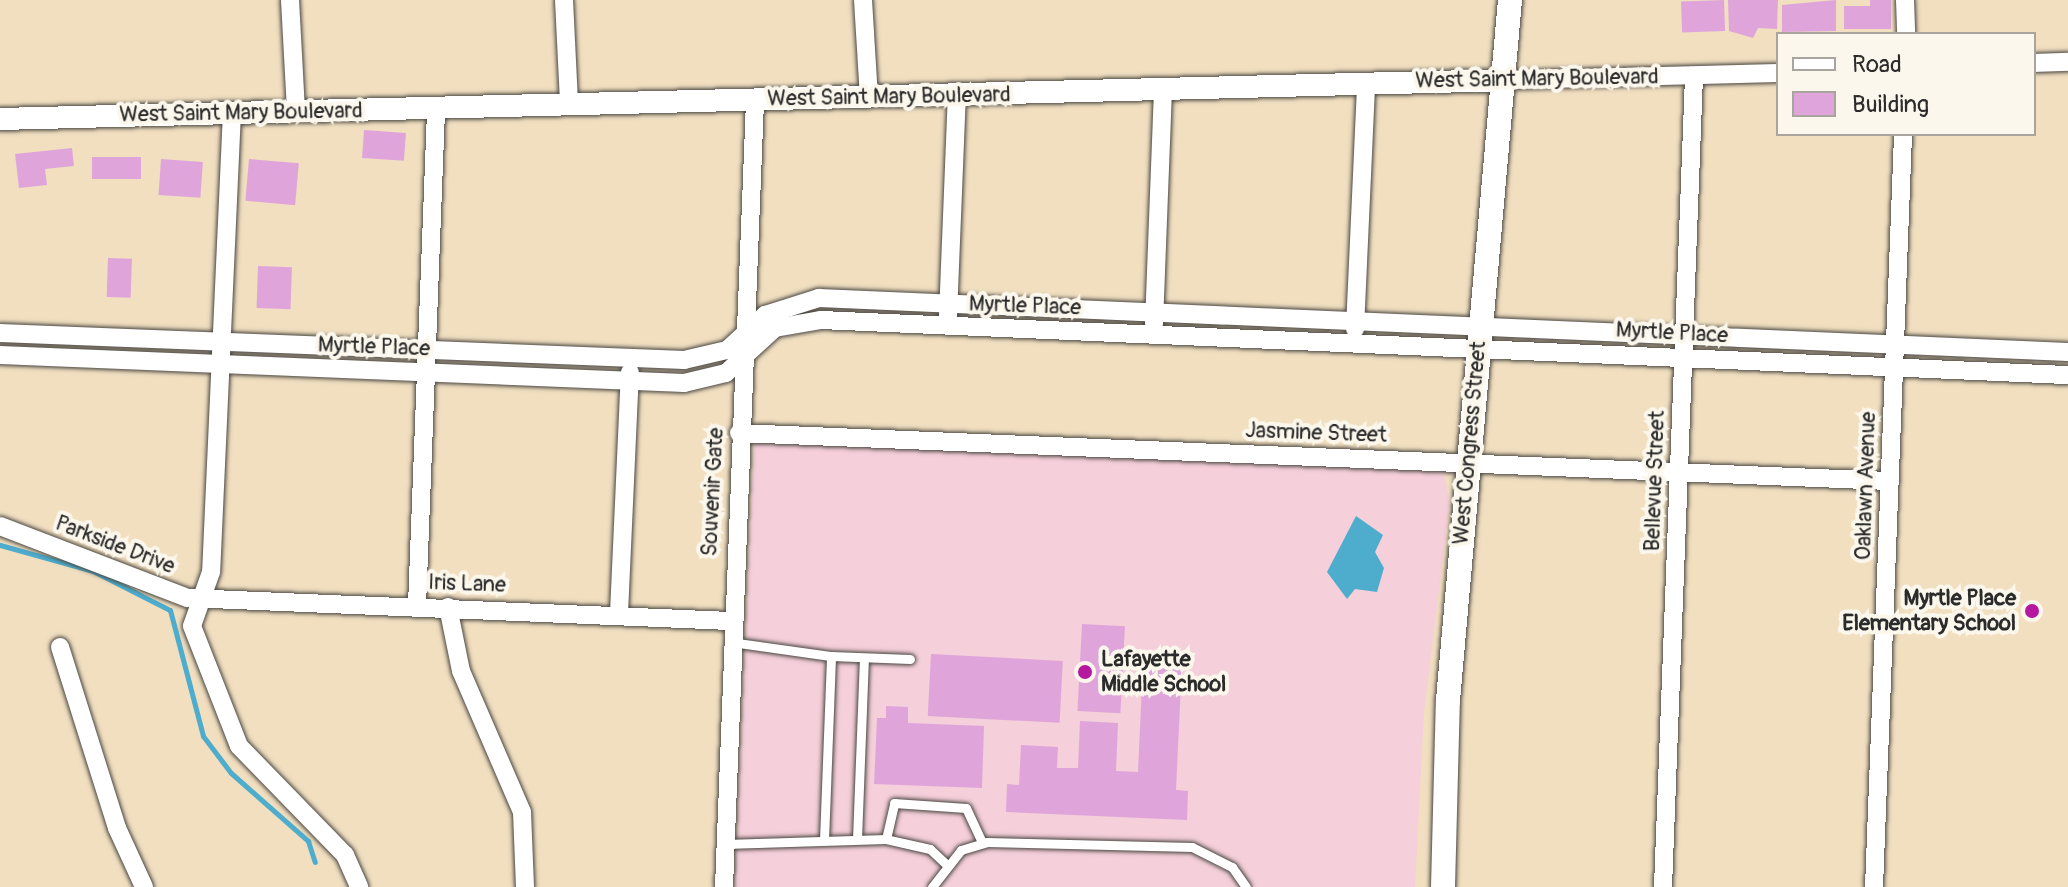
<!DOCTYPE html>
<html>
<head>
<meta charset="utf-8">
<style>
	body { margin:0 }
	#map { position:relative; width:2068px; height:887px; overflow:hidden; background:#f1dfc0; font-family:Pangolin,sans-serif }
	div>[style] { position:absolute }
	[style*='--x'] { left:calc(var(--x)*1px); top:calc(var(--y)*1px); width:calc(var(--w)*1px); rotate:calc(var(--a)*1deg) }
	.built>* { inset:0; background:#f5cfda }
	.water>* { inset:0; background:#4eadcd }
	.stream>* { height:5px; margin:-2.5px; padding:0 2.5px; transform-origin:2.5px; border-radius:2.5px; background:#4eadcd }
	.building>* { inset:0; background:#dfa5db; transform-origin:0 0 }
	.roads { filter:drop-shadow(0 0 2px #494641) drop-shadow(0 0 2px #494641) }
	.service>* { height:9px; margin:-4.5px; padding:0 4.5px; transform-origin:4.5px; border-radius:4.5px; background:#fff }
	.minor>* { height:18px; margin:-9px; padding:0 9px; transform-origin:9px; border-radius:9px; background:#fff }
	.tertiary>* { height:22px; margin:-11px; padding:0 11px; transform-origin:11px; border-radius:11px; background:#fff }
	.secondary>* { height:24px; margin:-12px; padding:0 12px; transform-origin:12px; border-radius:12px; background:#fff }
	.dots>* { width:22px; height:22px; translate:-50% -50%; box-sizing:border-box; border:4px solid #fbf7ec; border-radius:50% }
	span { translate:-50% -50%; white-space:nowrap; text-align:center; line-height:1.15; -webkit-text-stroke:8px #fbf7ec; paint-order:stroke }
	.street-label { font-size:22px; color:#2b2b2b }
	.poi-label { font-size:22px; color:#2b2b2b; font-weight:700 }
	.right { translate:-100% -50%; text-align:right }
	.left { translate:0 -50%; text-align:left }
	.legend { position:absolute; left:1776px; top:32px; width:260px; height:104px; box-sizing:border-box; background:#fbf7ec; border:2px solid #a8a59f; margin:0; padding:10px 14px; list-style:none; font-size:24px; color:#2b2b2b }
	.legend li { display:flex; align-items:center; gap:16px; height:40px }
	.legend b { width:40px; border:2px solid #a8a59f }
</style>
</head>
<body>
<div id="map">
	<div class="built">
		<i style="clip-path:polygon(754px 440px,1443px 470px,1450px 501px,1424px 712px,1415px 887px,734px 887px)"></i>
	</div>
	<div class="water">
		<i style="clip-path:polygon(1356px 516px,1383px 535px,1375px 552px,1384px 568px,1377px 592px,1355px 589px,1347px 599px,1327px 572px)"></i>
	</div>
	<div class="stream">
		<i style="--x:0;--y:545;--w:97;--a:15.6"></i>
		<i style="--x:93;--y:571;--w:86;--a:26.9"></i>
		<i style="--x:170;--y:610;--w:130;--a:75.3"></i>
		<i style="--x:203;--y:736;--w:46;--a:52.9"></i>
		<i style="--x:231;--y:773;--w:103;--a:41.4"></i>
		<i style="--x:308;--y:841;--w:22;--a:72"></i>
	</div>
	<div class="building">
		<i style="left:1724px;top:0;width:31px;height:43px;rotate:88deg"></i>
		<i style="clip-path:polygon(1728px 0,1778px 0,1777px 29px,1758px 28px,1753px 38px,1729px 31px)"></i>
		<i style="clip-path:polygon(1836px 0,1836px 31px,1782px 32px,1782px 5px)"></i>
		<i style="clip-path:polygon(1870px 0,1891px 0,1891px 29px,1844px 29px,1844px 6px,1870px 6px)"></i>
		<i style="left:364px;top:130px;width:42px;height:28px;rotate:4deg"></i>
		<i style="clip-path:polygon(72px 148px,74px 166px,45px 169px,47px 185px,19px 188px,15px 154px)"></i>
		<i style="left:141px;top:157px;width:22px;height:49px;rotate:90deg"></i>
		<i style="left:161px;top:159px;width:42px;height:36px;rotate:4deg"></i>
		<i style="left:249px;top:159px;width:50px;height:42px;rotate:5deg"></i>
		<i style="left:108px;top:258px;width:24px;height:39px;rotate:2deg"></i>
		<i style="left:258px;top:266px;width:34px;height:42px;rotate:2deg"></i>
		<i style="left:1082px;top:624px;width:43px;height:87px;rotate:3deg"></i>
		<i style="left:931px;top:654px;width:132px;height:62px;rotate:3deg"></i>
		<i style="clip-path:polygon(1143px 662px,1182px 663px,1176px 790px,1188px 791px,1187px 820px,1006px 812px,1007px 784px,1019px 785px,1021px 745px,1058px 747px,1057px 768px,1078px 768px,1080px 721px,1118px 723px,1116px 771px,1138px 772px)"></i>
		<i style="clip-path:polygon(886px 706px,908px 707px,908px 723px,984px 726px,982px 788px,874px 784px,877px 718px,886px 718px)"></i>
	</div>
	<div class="roads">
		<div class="service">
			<i style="--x:731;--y:642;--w:101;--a:8"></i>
			<i style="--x:857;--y:839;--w:181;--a:-87.8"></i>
			<i style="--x:824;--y:840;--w:184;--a:-87.8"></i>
			<i style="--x:831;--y:656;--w:79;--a:2.2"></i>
			<i style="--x:725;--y:844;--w:161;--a:-1.8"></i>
			<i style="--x:946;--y:864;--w:22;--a:-137"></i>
			<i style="--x:930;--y:849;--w:45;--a:-167.2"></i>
			<i style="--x:886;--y:839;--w:37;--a:-77"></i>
			<i style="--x:894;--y:803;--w:72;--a:4"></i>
			<i style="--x:966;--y:808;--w:38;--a:65"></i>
			<i style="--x:932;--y:887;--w:47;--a:-51.9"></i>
			<i style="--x:961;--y:850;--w:27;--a:-17"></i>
			<i style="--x:987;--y:842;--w:205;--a:1.4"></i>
			<i style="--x:1192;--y:847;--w:45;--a:26.6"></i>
			<i style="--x:1232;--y:867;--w:24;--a:55"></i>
		</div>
		<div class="minor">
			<i style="--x:290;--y:0;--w:111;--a:86.9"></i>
			<i style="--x:564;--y:0;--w:103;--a:87.2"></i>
			<i style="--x:863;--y:0;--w:97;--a:86.5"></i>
			<i style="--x:1905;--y:0;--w:34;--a:88"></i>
			<i style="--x:2034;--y:63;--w:34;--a:-2"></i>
			<i style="--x:1507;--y:80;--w:271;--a:-1.5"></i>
			<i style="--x:232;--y:112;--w:460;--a:92.6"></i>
			<i style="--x:211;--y:572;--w:57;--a:109.4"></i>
			<i style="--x:192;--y:626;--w:129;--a:68.6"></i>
			<i style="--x:239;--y:746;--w:152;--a:45.8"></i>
			<i style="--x:345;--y:855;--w:35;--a:66"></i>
			<i style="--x:948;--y:316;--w:220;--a:-87.7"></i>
			<i style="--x:1154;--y:324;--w:232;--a:-87.8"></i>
			<i style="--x:1355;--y:329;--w:246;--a:-87.4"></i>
			<i style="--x:0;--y:333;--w:685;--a:2.26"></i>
			<i style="--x:684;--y:360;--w:44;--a:-13.1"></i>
			<i style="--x:727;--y:350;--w:52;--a:-42.6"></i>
			<i style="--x:765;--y:315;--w:57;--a:-17.5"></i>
			<i style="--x:819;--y:298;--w:1250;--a:2.48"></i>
			<i style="--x:0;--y:355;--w:685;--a:2.34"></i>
			<i style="--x:684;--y:383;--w:43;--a:-13.4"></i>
			<i style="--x:726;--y:373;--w:67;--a:-42.6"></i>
			<i style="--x:775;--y:328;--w:47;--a:-9.9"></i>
			<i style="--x:821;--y:320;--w:1248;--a:2.53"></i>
			<i style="--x:739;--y:433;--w:1152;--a:2.39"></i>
			<i style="--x:0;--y:526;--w:201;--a:21"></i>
			<i style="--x:188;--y:598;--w:543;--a:2.43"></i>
			<i style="--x:417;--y:606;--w:497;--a:-87.8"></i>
			<i style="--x:448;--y:607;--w:65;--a:78.5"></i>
			<i style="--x:461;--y:671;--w:154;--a:66.6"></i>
			<i style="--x:522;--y:812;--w:75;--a:87.7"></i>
			<i style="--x:619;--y:613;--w:241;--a:-87.4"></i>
			<i style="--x:60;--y:647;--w:190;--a:72.5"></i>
			<i style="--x:117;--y:828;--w:65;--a:65.4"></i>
			<i style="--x:724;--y:887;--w:788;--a:-87.74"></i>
			<i style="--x:1663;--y:887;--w:812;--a:-87.81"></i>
			<i style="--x:1874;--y:887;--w:754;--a:-87.79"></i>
		</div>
		<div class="tertiary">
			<i style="--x:0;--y:119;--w:1508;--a:-1.48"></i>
		</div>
		<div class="secondary">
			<i style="--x:1443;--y:887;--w:187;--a:-88.5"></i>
			<i style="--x:1448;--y:700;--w:703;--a:-84.94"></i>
		</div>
	</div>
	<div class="dots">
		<i style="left:2032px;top:611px;background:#b5179e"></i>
		<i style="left:1085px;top:672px;background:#b5179e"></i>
	</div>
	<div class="street-label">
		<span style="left:1537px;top:79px;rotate:-1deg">West Saint Mary Boulevard</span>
		<span style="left:889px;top:97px;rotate:-1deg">West Saint Mary Boulevard</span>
		<span style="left:241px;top:113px;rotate:-1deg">West Saint Mary Boulevard</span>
		<span style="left:1025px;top:306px;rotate:2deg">Myrtle Place</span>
		<span style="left:1672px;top:333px;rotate:3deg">Myrtle Place</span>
		<span style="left:374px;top:347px;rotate:2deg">Myrtle Place</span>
		<span style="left:1316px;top:433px;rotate:2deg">Jasmine Street</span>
		<span style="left:1470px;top:443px;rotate:-85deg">West Congress Street</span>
		<span style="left:1655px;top:481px;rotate:-88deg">Bellevue Street</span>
		<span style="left:1866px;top:486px;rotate:-88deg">Oaklawn Avenue</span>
		<span style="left:713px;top:492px;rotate:-87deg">Souvenir Gate</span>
		<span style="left:115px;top:545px;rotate:21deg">Parkside Drive</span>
		<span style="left:467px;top:584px;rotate:2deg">Iris Lane</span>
	</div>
	<div class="poi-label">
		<span class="right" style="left:2016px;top:611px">Myrtle Place<br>Elementary School</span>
		<span class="left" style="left:1101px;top:672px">Lafayette<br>Middle School</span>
	</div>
	<ul class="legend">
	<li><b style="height:10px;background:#fff"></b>Road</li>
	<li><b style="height:22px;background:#dfa5db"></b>Building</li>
	</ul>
</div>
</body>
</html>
